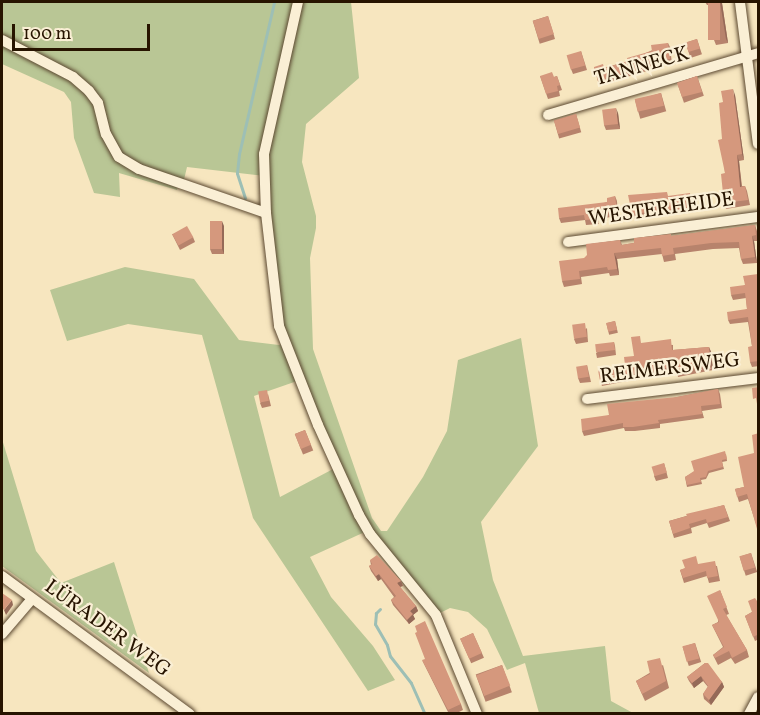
<!DOCTYPE html>
<html>
<head>
<meta charset="utf-8">
<style>
	body { margin:0 }
	#map { position:relative; width:760px; height:715px; overflow:hidden; background:#f7e6bf; font-family:Vollkorn,serif }
	div>[style] { position:absolute }
	[style*='--x'] { left:calc(var(--x)*1px); top:calc(var(--y)*1px); width:calc(var(--w)*1px); rotate:calc(var(--a)*1deg) }
	.green>* { inset:0; background:#b9c695 }
	.stream>* { height:3px; margin:-1.5px; padding:0 1.5px; transform-origin:1.5px; border-radius:1.5px; background:#9dbfb5 }
	.roads { filter:drop-shadow(0 0 2px #5b4830) drop-shadow(0 0 2px #5b4830) }
	.minor>* { height:10px; margin:-5px; padding:0 5px; transform-origin:5px; border-radius:5px; background:#faefd5 }
	.wall>* { inset:0; background:#b7836c; transform-origin:0 0 }
	.shaded-wall>* { inset:0; background:#956a58; transform-origin:0 0 }
	.building>* { inset:0; background:#d5987d; transform-origin:0 0 }
	span { translate:-50% -50%; white-space:nowrap; text-align:center; line-height:1.15; -webkit-text-stroke:4.5px #faefd5; paint-order:stroke }
	.street-label { font-size:21px; color:#271400 }
	.frame { position:absolute; inset:0; border:3px solid #271400; pointer-events:none }
	.scale { position:absolute; left:12px; top:24px; width:138px; height:27px; box-sizing:border-box; border:3px solid #271400; border-top:0; padding-left:8px; font-size:18px; line-height:21px; white-space:nowrap; color:#271400; -webkit-text-stroke:4px #faefd5; paint-order:stroke }
</style>
</head>
<body>
<div id="map">
	<div class="green">
		<i style="clip-path:polygon(evenodd,2px 2px,351px 2px,359px 78px,306px 124px,302px 162px,316px 216px,316px 228px,310px 258px,313px 349px,372px 518px,381px 531px,387px 531px,423px 477px,447px 431px,458px 360px,521px 338px,538px 446px,481px 522px,493px 580px,523px 656px,605px 646px,611px 701px,633px 713px,539px 713px,525px 663px,507px 670px,487px 629px,468px 612px,450px 608px,436px 615px,367px 531px,310px 557px,331px 597px,373px 646px,395px 680px,368px 691px,253px 518px,202px 335px,128px 324px,67px 341px,50px 290px,125px 267px,194px 279px,239px 340px,279px 345px,286px 343px,265px 176px,187px 167px,183px 184px,179px 184px,177px 190px,119px 173px,120px 197px,94px 193px,74px 138px,71px 102px,64px 92px,2px 64px,2px 2px,300px 380px,335px 468px,280px 497px,254px 396px,300px 380px)"></i>
		<i style="clip-path:polygon(2px 439px,36px 551px,61px 583px,114px 562px,149px 673px,2px 566px)"></i>
	</div>
	<div class="stream">
		<i style="--x:245;--y:198;--w:26;--a:-108"></i>
		<i style="--x:237;--y:173;--w:19;--a:-84"></i>
		<i style="--x:239;--y:154;--w:156;--a:-77"></i>
		<i style="--x:380;--y:609;--w:6;--a:135"></i>
		<i style="--x:376;--y:613;--w:11;--a:95"></i>
		<i style="--x:375;--y:624;--w:24;--a:60"></i>
		<i style="--x:387;--y:645;--w:11;--a:75"></i>
		<i style="--x:390;--y:656;--w:34;--a:52"></i>
		<i style="--x:411;--y:683;--w:34;--a:66"></i>
	</div>
	<div class="roads">
		<div class="minor">
			<i style="--x:298;--y:2;--w:156;--a:102.6"></i>
			<i style="--x:264;--y:154;--w:59;--a:88.1"></i>
			<i style="--x:266;--y:213;--w:114;--a:83.4"></i>
			<i style="--x:279;--y:326;--w:106;--a:68.5"></i>
			<i style="--x:318;--y:425;--w:99;--a:65.5"></i>
			<i style="--x:359;--y:515;--w:22;--a:60"></i>
			<i style="--x:370;--y:534;--w:104;--a:50.8"></i>
			<i style="--x:436;--y:615;--w:107;--a:67.5"></i>
			<i style="--x:740;--y:2;--w:143;--a:82.8"></i>
			<i style="--x:2;--y:40;--w:80;--a:27.5"></i>
			<i style="--x:73;--y:77;--w:21;--a:41"></i>
			<i style="--x:89;--y:91;--w:15;--a:53"></i>
			<i style="--x:98;--y:103;--w:32;--a:76"></i>
			<i style="--x:106;--y:134;--w:26;--a:61"></i>
			<i style="--x:119;--y:157;--w:23;--a:31"></i>
			<i style="--x:139;--y:169;--w:134;--a:19.1"></i>
			<i style="--x:548;--y:115;--w:219;--a:-16.4"></i>
			<i style="--x:568;--y:242;--w:192;--a:-7.5"></i>
			<i style="--x:587;--y:399;--w:172;--a:-7"></i>
			<i style="--x:2;--y:576;--w:233;--a:36.3"></i>
			<i style="--x:2;--y:634;--w:46;--a:-49.4"></i>
			<i style="--x:749;--y:714;--w:19;--a:-62"></i>
		</div>
	</div>
	<div class="wall">
		<i style="clip-path:polygon(705px 2px,725px 2px,725px 3px,722px 3px,728px 43px,716px 45px,714px 40px,709px 5px,707px 5px)"></i>
		<i style="left:548px;top:16px;width:24px;height:16px;rotate:73deg"></i>
		<i style="left:697px;top:39px;width:16px;height:12px;rotate:72deg"></i>
		<i style="clip-path:polygon(668px 43px,670px 47px,672px 64px,646px 67px,647px 71px,599px 85px,594px 67px,604px 68px,628px 61px)"></i>
		<i style="clip-path:polygon(581px 51px,587px 70px,573px 74px,571px 69px)"></i>
		<i style="clip-path:polygon(540px 76px,554px 77px,557px 76px,562px 90px,559px 91px,560px 96px,548px 99px)"></i>
		<i style="left:697px;top:76px;width:21px;height:21px;rotate:71deg"></i>
		<i style="left:661px;top:93px;width:19px;height:27px;rotate:74deg"></i>
		<i style="clip-path:polygon(735px 95px,744px 160px,739px 161px,742px 186px,745px 186px,747px 191px,750px 205px,726px 209px,724px 203px,725px 173px,722px 139px,723px 102px)"></i>
		<i style="clip-path:polygon(618px 113px,620px 129px,606px 130px,604px 125px)"></i>
		<i style="left:576px;top:114px;width:19px;height:23px;rotate:74deg"></i>
		<i style="clip-path:polygon(615px 196px,617px 201px,618px 216px,598px 219px,599px 224px,586px 225px,585px 220px,561px 223px,559px 218px,607px 202px)"></i>
		<i style="clip-path:polygon(669px 196px,692px 198px,694px 212px,634px 219px,632px 214px)"></i>
		<i style="clip-path:polygon(755px 225px,757px 231px,758px 241px,754px 241px,757px 263px,743px 264px,741px 259px,739px 248px,713px 249px,675px 254px,676px 260px,664px 262px,662px 254px,617px 259px,619px 275px,610px 276px,609px 273px,581px 277px,582px 284px,564px 287px,562px 281px,620px 240px,622px 245px,672px 236px)"></i>
		<i style="clip-path:polygon(224px 226px,224px 254px,212px 254px,210px 249px)"></i>
		<i style="clip-path:polygon(172px 234px,193px 237px,195px 242px,180px 250px)"></i>
		<i style="clip-path:polygon(758px 274px,759px 276px,759px 366px,752px 367px,750px 362px,752px 346px,748px 322px,730px 324px,728px 320px,747px 309px,746px 298px,733px 300px,731px 295px,745px 285px)"></i>
		<i style="left:615px;top:321px;width:12px;height:9px;rotate:76deg"></i>
		<i style="clip-path:polygon(587px 328px,588px 342px,576px 344px,574px 339px)"></i>
		<i style="clip-path:polygon(614px 342px,615px 346px,616px 355px,597px 358px,596px 353px)"></i>
		<i style="clip-path:polygon(642px 343px,673px 345px,673px 350px,709px 347px,711px 352px,713px 370px,678px 377px,677px 371px,602px 386px,600px 381px,625px 365px,634px 356px)"></i>
		<i style="clip-path:polygon(587px 365px,591px 382px,580px 383px,578px 378px)"></i>
		<i style="clip-path:polygon(718px 389px,720px 394px,722px 408px,702px 411px,704px 418px,660px 424px,660px 428px,635px 431px,625px 431px,624px 428px,584px 436px,582px 431px,609px 415px,677px 397px)"></i>
		<i style="clip-path:polygon(268px 394px,271px 406px,262px 408px,260px 403px)"></i>
		<i style="left:305px;top:430px;width:22px;height:11px;rotate:68deg"></i>
		<i style="clip-path:polygon(759px 433px,759px 533px,748px 499px,739px 502px,735px 489px,744px 487px,754px 453px)"></i>
		<i style="clip-path:polygon(726px 454px,727px 461px,722px 462px,724px 469px,709px 473px,706px 479px,701px 480px,702px 484px,687px 487px,685px 477px)"></i>
		<i style="clip-path:polygon(664px 463px,668px 478px,656px 481px,654px 476px)"></i>
		<i style="clip-path:polygon(724px 505px,730px 521px,709px 528px,707px 523px,691px 528px,692px 533px,674px 538px,669px 521px)"></i>
		<i style="left:751px;top:553px;width:20px;height:12px;rotate:72deg"></i>
		<i style="clip-path:polygon(370px 560px,401px 581px,403px 586px,400px 587px,416px 606px,418px 611px,413px 615px,415px 619px,409px 624px,393px 605px,391px 600px,394px 597px,381px 579px,378px 581px,371px 571px,369px 566px,371px 565px)"></i>
		<i style="clip-path:polygon(699px 564px,717px 566px,720px 581px,709px 583px,707px 576px,684px 583px,680px 570px)"></i>
		<i style="clip-path:polygon(720px 590px,729px 614px,726px 615px,747px 650px,749px 657px,735px 664px,731px 658px,718px 665px,713px 655px,723px 647px,712px 625px,718px 622px)"></i>
		<i style="clip-path:polygon(759px 604px,759px 639px,755px 641px,745px 616px,752px 612px)"></i>
		<i style="left:473px;top:633px;width:27px;height:14px;rotate:66deg"></i>
		<i style="left:695px;top:643px;width:20px;height:13px;rotate:72deg"></i>
		<i style="clip-path:polygon(422px 660px,461px 704px,463px 710px,455px 714px,449px 714px)"></i>
		<i style="clip-path:polygon(705px 663px,722px 682px,724px 687px,711px 705px,704px 699px,703px 694px,708px 687px,703px 681px,694px 688px,689px 681px,687px 677px)"></i>
		<i style="left:502px;top:665px;width:29px;height:28px;rotate:70deg"></i>
		<i style="clip-path:polygon(663px 665px,669px 688px,645px 701px,636px 681px)"></i>
	</div>
	<div class="shaded-wall">
		<i style="clip-path:polygon(720px 2px,722px 3px,728px 43px,726px 39px)"></i>
		<i style="clip-path:polygon(733px 89px,735px 95px,744px 160px,742px 154px)"></i>
		<i style="clip-path:polygon(616px 108px,618px 113px,620px 129px,618px 124px)"></i>
		<i style="clip-path:polygon(737px 155px,739px 161px,742px 192px,740px 187px)"></i>
		<i style="clip-path:polygon(222px 221px,224px 226px,224px 254px,222px 249px)"></i>
		<i style="clip-path:polygon(752px 236px,754px 241px,757px 263px,755px 257px)"></i>
		<i style="clip-path:polygon(614px 253px,617px 259px,619px 275px,617px 269px)"></i>
		<i style="clip-path:polygon(709px 347px,711px 352px,713px 370px,711px 365px)"></i>
		<i style="clip-path:polygon(379px 574px,381px 579px,378px 581px,376px 576px)"></i>
		<i style="left:401px;top:581px;width:5px;height:4px;rotate:68deg"></i>
		<i style="clip-path:polygon(12px 600px,13px 605px,6px 615px,4px 610px)"></i>
		<i style="clip-path:polygon(416px 606px,418px 611px,413px 615px,415px 619px,409px 624px,407px 620px,410px 611px)"></i>
		<i style="clip-path:polygon(701px 676px,703px 681px,694px 688px,692px 683px)"></i>
		<i style="clip-path:polygon(722px 682px,724px 687px,711px 705px,709px 700px)"></i>
	</div>
	<div class="building">
		<i style="left:708px;top:2px;width:12px;height:38px"></i>
		<i style="left:548px;top:16px;width:19px;height:16px;rotate:72deg"></i>
		<i style="left:697px;top:39px;width:10px;height:12px;rotate:73deg"></i>
		<i style="clip-path:polygon(668px 43px,670px 59px,644px 62px,646px 67px,598px 81px,594px 67px,603px 64px,604px 68px,628px 61px,627px 58px,652px 51px,651px 45px)"></i>
		<i style="left:581px;top:51px;width:15px;height:15px;rotate:74deg"></i>
		<i style="clip-path:polygon(552px 72px,554px 77px,557px 76px,560px 85px,557px 86px,558px 91px,546px 94px,540px 76px)"></i>
		<i style="clip-path:polygon(697px 76px,702px 92px,682px 97px,677px 83px)"></i>
		<i style="clip-path:polygon(733px 89px,742px 154px,737px 155px,740px 187px,745px 186px,748px 200px,724px 203px,721px 174px,725px 173px,718px 140px,722px 139px,719px 103px,723px 102px,721px 91px)"></i>
		<i style="left:661px;top:93px;width:13px;height:27px;rotate:77deg"></i>
		<i style="left:616px;top:108px;width:16px;height:14px;rotate:83deg"></i>
		<i style="left:576px;top:114px;width:14px;height:23px;rotate:73deg"></i>
		<i style="clip-path:polygon(667px 192px,668px 196px,690px 193px,692px 207px,632px 214px,628px 195px)"></i>
		<i style="clip-path:polygon(615px 196px,617px 211px,596px 214px,597px 219px,585px 220px,584px 215px,559px 218px,558px 208px,607px 202px,607px 198px)"></i>
		<i style="left:210px;top:221px;width:12px;height:28px"></i>
		<i style="clip-path:polygon(755px 225px,756px 235px,752px 236px,755px 257px,741px 259px,739px 242px,711px 243px,673px 248px,674px 254px,662px 256px,661px 248px,614px 253px,617px 269px,608px 270px,607px 267px,579px 271px,580px 279px,562px 281px,559px 261px,584px 258px,587px 255px,586px 244px,620px 240px,621px 245px,634px 243px,634px 238px,671px 234px,671px 236px)"></i>
		<i style="left:187px;top:226px;width:13px;height:17px;rotate:61deg"></i>
		<i style="clip-path:polygon(758px 274px,759px 282px,759px 361px,750px 362px,748px 347px,752px 346px,748px 317px,728px 320px,727px 312px,747px 309px,745px 293px,731px 295px,730px 287px,745px 285px,743px 276px)"></i>
		<i style="left:615px;top:321px;width:9px;height:9px;rotate:77deg"></i>
		<i style="left:585px;top:323px;width:14px;height:13px;rotate:82deg"></i>
		<i style="clip-path:polygon(640px 336px,641px 343px,671px 339px,672px 350px,709px 347px,711px 365px,677px 371px,676px 366px,600px 381px,598px 370px,625px 365px,624px 357px,634px 356px,631px 337px)"></i>
		<i style="left:614px;top:342px;width:8px;height:19px;rotate:83deg"></i>
		<i style="left:587px;top:365px;width:12px;height:11px;rotate:81deg"></i>
		<i style="clip-path:polygon(759px 387px,759px 416px,756px 398px,753px 399px,752px 388px)"></i>
		<i style="clip-path:polygon(718px 389px,720px 404px,701px 406px,702px 414px,658px 420px,659px 423px,633px 427px,623px 427px,623px 423px,582px 431px,581px 419px,609px 415px,607px 404px,677px 397px)"></i>
		<i style="left:267px;top:390px;width:11px;height:9px;rotate:80deg"></i>
		<i style="left:305px;top:430px;width:16px;height:11px;rotate:68deg"></i>
		<i style="clip-path:polygon(759px 433px,759px 528px,757px 529px,747px 494px,737px 497px,735px 489px,744px 487px,738px 457px,754px 453px,752px 435px)"></i>
		<i style="clip-path:polygon(725px 451px,727px 459px,722px 460px,723px 467px,708px 471px,706px 477px,700px 478px,701px 482px,687px 485px,685px 477px,694px 471px,691px 461px)"></i>
		<i style="left:664px;top:463px;width:10px;height:13px;rotate:73deg"></i>
		<i style="clip-path:polygon(724px 505px,728px 517px,707px 523px,706px 519px,689px 524px,690px 528px,673px 534px,669px 521px,687px 516px,686px 514px)"></i>
		<i style="left:751px;top:553px;width:15px;height:12px;rotate:74deg"></i>
		<i style="clip-path:polygon(377px 555px,401px 581px,397px 583px,416px 606px,410px 611px,413px 614px,407px 620px,391px 600px,396px 596px,379px 574px,376px 576px,369px 566px,372px 564px,370px 560px)"></i>
		<i style="clip-path:polygon(696px 556px,698px 564px,715px 561px,718px 576px,707px 578px,706px 571px,683px 578px,680px 570px,685px 568px,682px 560px)"></i>
		<i style="clip-path:polygon(720px 590px,727px 607px,723px 609px,747px 650px,732px 658px,729px 651px,715px 658px,713px 655px,724px 647px,712px 625px,719px 622px,707px 596px)"></i>
		<i style="clip-path:polygon(2px 593px,12px 600px,4px 610px,2px 608px)"></i>
		<i style="clip-path:polygon(755px 598px,759px 604px,759px 634px,753px 637px,745px 616px,752px 612px,748px 601px)"></i>
		<i style="clip-path:polygon(425px 621px,461px 704px,448px 710px,422px 660px,425px 659px,415px 633px,417px 632px,415px 626px)"></i>
		<i style="left:473px;top:633px;width:22px;height:14px;rotate:66deg"></i>
		<i style="left:695px;top:643px;width:16px;height:13px;rotate:75deg"></i>
		<i style="clip-path:polygon(660px 658px,666px 681px,642px 694px,636px 681px,650px 674px,647px 661px)"></i>
		<i style="clip-path:polygon(705px 663px,708px 663px,722px 682px,709px 700px,703px 694px,708px 686px,701px 676px,692px 683px,687px 677px)"></i>
		<i style="left:502px;top:665px;width:22px;height:28px;rotate:68deg"></i>
	</div>
	<div class="street-label">
		<span style="left:642px;top:67px;rotate:-16deg">TANNECK</span>
		<span style="left:661px;top:210px;rotate:-8deg">WESTERHEIDE</span>
		<span style="left:670px;top:369px;rotate:-7deg">REIMERSWEG</span>
		<span style="left:107px;top:629px;rotate:36deg">LÜRADER WEG</span>
	</div>
	<div class="frame"></div>
	<div class="scale">100 m</div>
</div>
</body>
</html>
